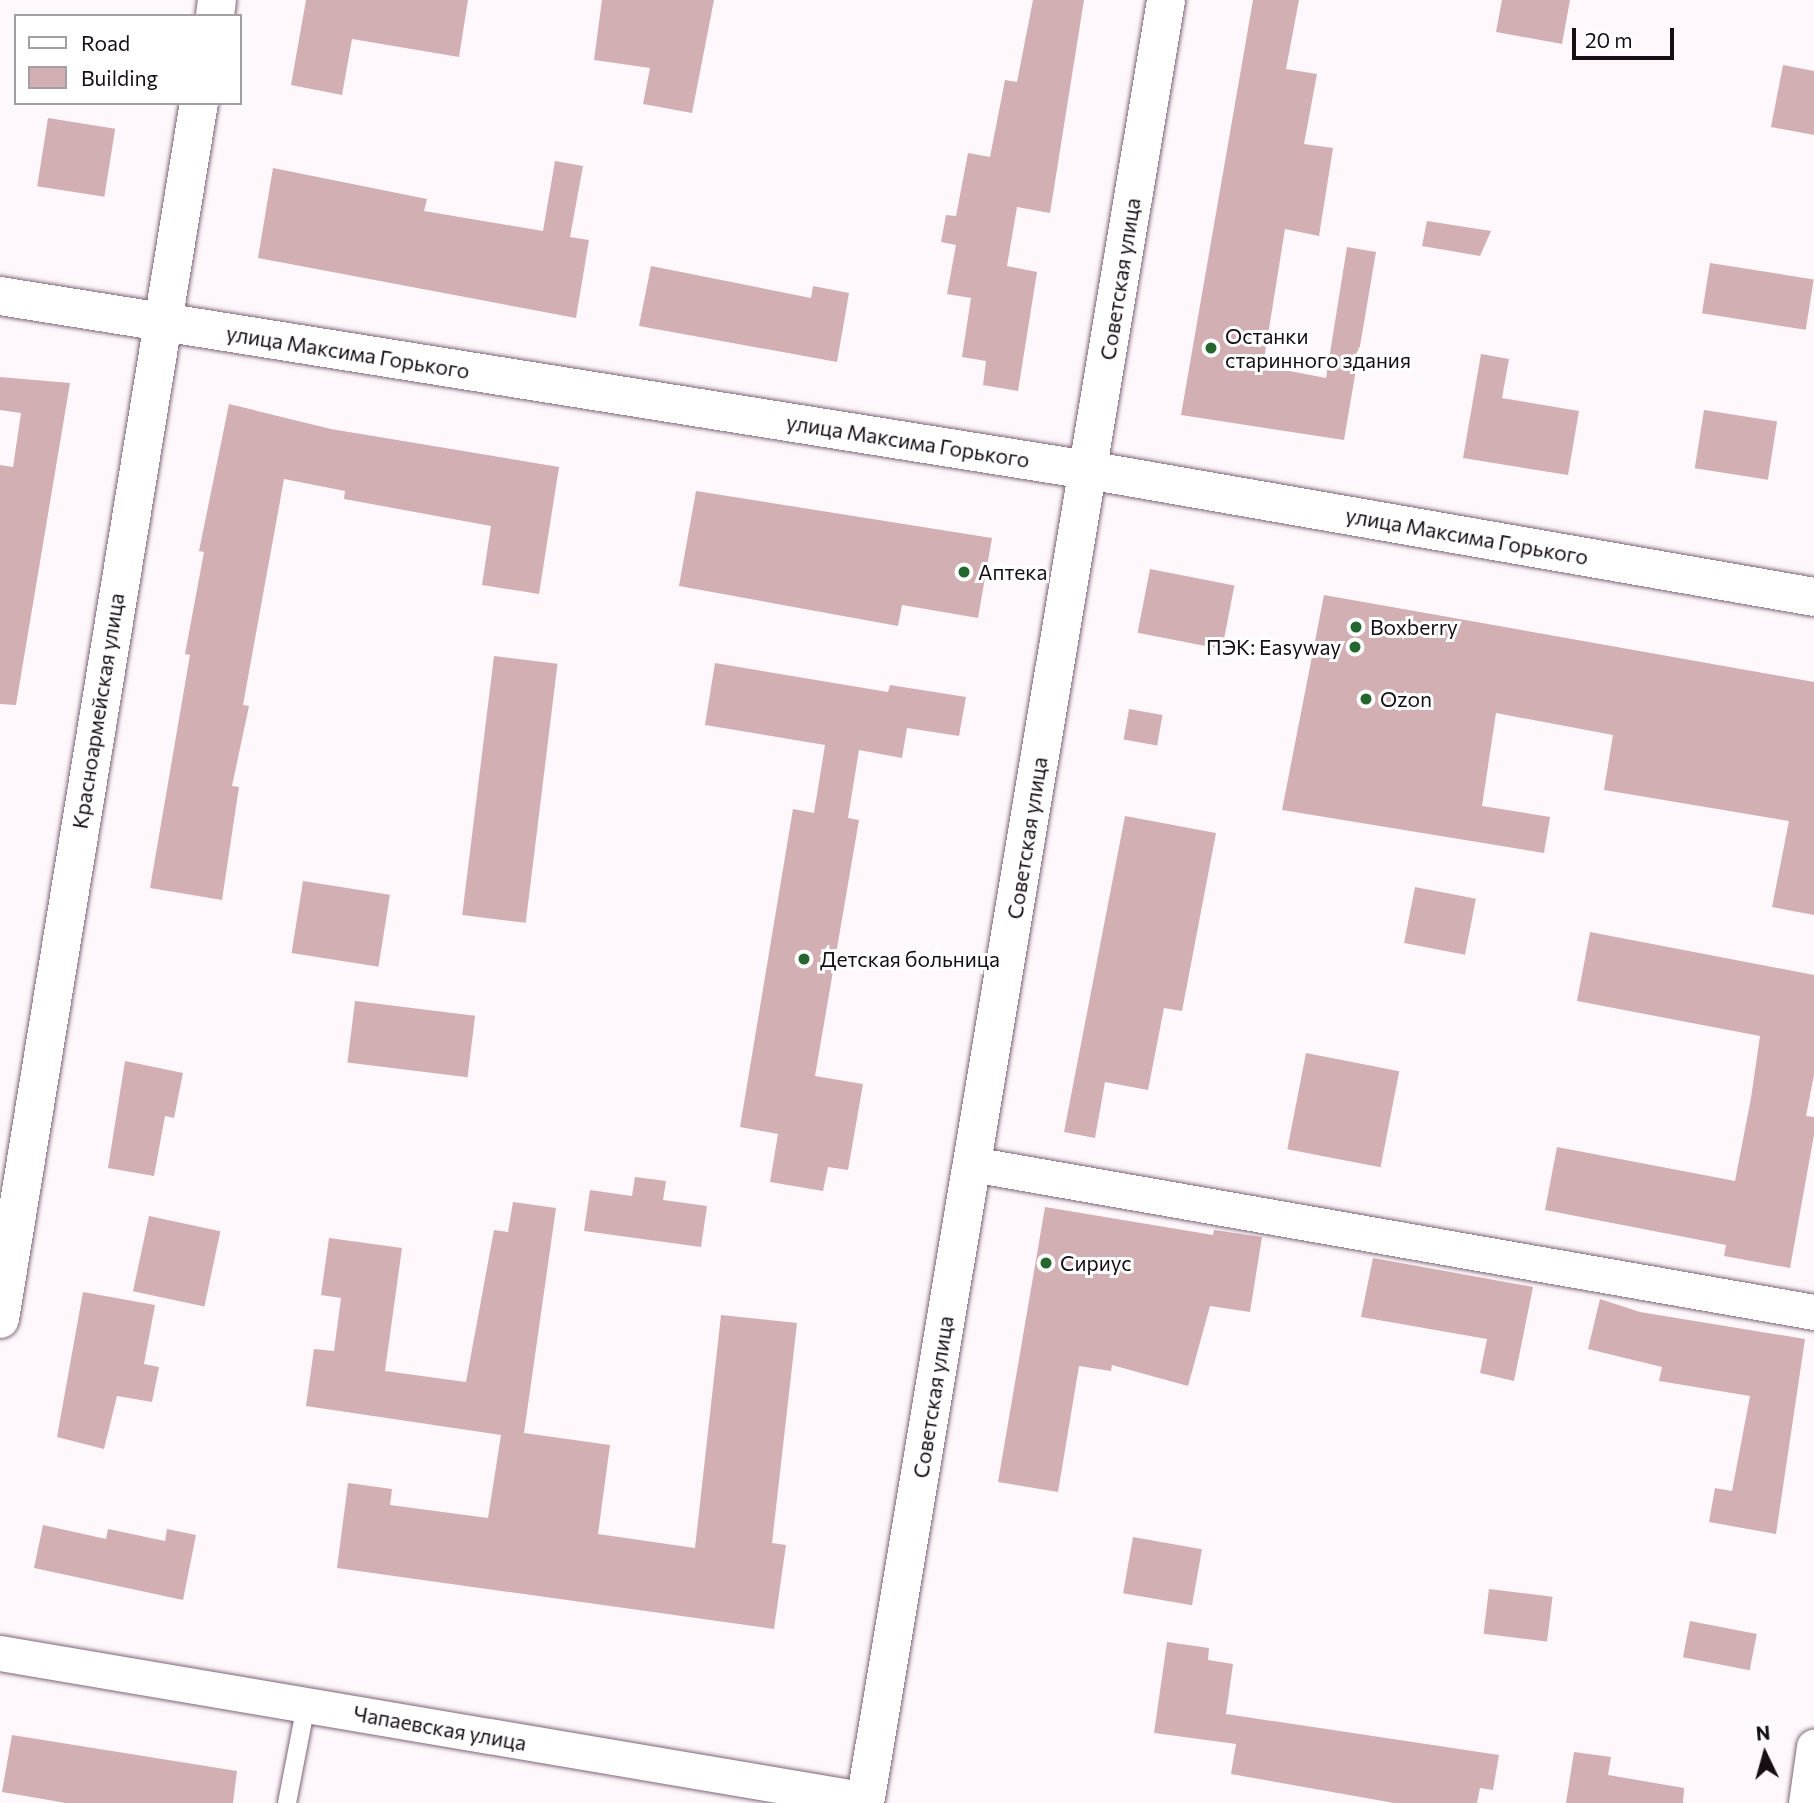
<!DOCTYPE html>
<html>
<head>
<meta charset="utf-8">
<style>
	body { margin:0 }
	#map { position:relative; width:1814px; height:1803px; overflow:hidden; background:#fef8fc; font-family:Commissioner,sans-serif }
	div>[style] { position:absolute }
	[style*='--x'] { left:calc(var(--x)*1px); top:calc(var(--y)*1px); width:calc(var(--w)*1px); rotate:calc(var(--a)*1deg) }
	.building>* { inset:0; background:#d2afb3; transform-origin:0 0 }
	.roads { filter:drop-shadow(0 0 2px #7f6577) drop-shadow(0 0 2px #7f6577) }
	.lane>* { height:18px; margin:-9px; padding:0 9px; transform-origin:9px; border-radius:9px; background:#fff }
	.street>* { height:35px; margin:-17.5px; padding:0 17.5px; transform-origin:17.5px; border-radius:17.5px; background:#fff }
	.secondary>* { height:38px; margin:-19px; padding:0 19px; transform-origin:19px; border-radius:19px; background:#fff }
	.dots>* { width:19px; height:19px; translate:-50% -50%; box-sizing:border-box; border:4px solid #fff; border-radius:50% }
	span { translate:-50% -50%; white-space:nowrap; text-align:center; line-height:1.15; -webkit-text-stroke:6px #fff; paint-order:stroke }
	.street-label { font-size:21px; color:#170e15 }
	.poi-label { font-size:21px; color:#170e15 }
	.left { translate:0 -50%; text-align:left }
	.right { translate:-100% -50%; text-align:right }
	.legend { position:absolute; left:14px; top:14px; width:228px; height:91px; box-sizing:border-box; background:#fff; border:2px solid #a29fa1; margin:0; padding:9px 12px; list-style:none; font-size:21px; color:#170e15 }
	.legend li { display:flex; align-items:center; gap:14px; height:35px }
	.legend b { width:35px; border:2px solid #a29fa1 }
	.north { position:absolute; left:1730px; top:1719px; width:70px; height:70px; -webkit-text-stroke:5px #fff; paint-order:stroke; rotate:355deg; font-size:19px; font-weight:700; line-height:28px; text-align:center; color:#170e15 }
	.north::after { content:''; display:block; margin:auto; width:24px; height:32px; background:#170e15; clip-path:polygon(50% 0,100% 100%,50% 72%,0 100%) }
	.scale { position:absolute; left:1572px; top:28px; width:102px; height:32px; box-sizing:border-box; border:4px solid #170e15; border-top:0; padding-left:9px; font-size:21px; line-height:24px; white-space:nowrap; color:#170e15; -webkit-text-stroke:5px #fff; paint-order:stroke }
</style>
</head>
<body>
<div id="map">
	<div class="building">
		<i style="clip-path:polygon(306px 0,468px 0,459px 57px,352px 39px,342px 95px,291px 85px)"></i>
		<i style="clip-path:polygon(602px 0,714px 0,692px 113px,643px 104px,650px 68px,594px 60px)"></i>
		<i style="clip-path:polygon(1033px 0,1084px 0,1050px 213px,1017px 207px,1007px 266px,1037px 272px,1018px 391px,983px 385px,986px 361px,962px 357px,971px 298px,947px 294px,956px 245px,941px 242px,946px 215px,956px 216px,968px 153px,990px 157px,1005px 80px,1017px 82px)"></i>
		<i style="clip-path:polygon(1253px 0,1299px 0,1286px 69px,1317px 74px,1304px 144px,1333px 148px,1319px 236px,1285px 229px,1263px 366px,1326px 378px,1347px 247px,1376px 252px,1344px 440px,1181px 415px)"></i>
		<i style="clip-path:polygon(1502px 0,1570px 0,1562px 44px,1496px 32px)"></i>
		<i style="clip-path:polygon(1783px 65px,1814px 71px,1814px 135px,1771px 127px)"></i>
		<i style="left:48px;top:118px;width:68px;height:69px;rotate:9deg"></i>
		<i style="clip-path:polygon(555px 161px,583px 166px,570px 237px,589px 240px,576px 318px,258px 258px,273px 168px,427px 199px,424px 211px,543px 231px)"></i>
		<i style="clip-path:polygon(1427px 221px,1491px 231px,1480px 256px,1422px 246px)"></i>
		<i style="left:1710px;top:263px;width:105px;height:51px;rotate:9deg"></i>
		<i style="clip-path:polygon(651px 266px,811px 298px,813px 286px,849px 293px,837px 362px,639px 326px)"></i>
		<i style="clip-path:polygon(1481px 354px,1509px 359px,1502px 398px,1579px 411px,1568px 475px,1463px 458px)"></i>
		<i style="clip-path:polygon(0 377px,70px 383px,16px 705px,0 704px,0 465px,13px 467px,21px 413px,0 410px)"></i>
		<i style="clip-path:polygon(229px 404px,331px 429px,559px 467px,539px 594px,482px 585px,491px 526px,344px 499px,345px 491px,284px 479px,243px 705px,249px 706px,232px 786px,239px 787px,222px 900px,150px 888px,190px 655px,185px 654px,204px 552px,199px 551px)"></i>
		<i style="left:1704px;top:410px;width:74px;height:59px;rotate:9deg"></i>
		<i style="clip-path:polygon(696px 491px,992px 538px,978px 618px,902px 605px,898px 626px,679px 586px)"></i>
		<i style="left:1150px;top:569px;width:86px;height:65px;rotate:11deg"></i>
		<i style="clip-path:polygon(1324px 595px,1814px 682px,1814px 915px,1772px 907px,1789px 821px,1604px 790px,1613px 735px,1496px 713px,1482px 806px,1550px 817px,1544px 853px,1282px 810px)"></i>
		<i style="left:494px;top:656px;width:64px;height:261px;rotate:7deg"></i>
		<i style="clip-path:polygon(715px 663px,888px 692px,890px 685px,966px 697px,959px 736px,907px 728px,902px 758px,859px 750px,848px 818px,859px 820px,815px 1076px,863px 1084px,848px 1170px,828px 1167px,823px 1191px,770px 1182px,778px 1134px,740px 1127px,793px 809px,814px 813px,825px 745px,705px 725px)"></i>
		<i style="left:1129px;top:709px;width:34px;height:31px;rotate:10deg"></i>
		<i style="clip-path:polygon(1125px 816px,1216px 833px,1182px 1011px,1164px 1008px,1148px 1090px,1105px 1082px,1095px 1138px,1064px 1132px)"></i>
		<i style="left:303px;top:881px;width:88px;height:73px;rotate:9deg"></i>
		<i style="left:1415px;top:887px;width:62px;height:57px;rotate:11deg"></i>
		<i style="clip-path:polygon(1590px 932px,1814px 975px,1814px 1075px,1806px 1116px,1814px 1117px,1814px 1135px,1790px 1268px,1724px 1256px,1726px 1245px,1545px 1210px,1557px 1147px,1735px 1181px,1751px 1098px,1760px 1036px,1577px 1001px)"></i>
		<i style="left:355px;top:1001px;width:121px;height:62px;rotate:7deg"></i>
		<i style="left:1306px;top:1053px;width:95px;height:98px;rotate:11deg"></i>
		<i style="clip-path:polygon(125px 1061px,183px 1073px,174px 1118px,165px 1116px,154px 1176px,108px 1168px)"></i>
		<i style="clip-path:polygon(635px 1177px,666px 1181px,663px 1200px,707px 1206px,701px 1247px,584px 1231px,590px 1190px,632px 1196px)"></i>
		<i style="clip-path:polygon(513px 1202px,556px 1208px,524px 1433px,610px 1445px,598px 1534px,695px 1548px,721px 1315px,797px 1323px,772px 1543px,786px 1545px,774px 1629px,337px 1568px,348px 1483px,392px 1489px,390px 1505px,488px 1518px,501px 1435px,306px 1406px,314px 1349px,334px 1351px,341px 1298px,321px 1295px,329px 1238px,402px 1248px,385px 1371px,466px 1382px,494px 1230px,508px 1232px)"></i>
		<i style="clip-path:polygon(1045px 1207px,1213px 1235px,1214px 1230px,1262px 1237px,1250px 1312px,1210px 1306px,1188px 1386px,1112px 1365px,1111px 1371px,1079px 1366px,1058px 1492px,998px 1482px)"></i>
		<i style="left:149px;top:1216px;width:73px;height:77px;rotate:12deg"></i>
		<i style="clip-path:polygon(1373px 1258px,1533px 1287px,1514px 1381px,1480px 1373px,1487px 1339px,1361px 1317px)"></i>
		<i style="clip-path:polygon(83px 1292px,155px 1305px,144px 1364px,159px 1367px,152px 1402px,117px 1396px,104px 1449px,57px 1437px)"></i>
		<i style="clip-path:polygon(1600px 1299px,1640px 1312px,1805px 1339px,1776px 1534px,1709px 1522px,1715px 1488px,1732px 1491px,1750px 1396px,1659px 1381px,1662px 1367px,1588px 1349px)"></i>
		<i style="clip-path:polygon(43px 1525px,106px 1539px,108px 1529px,165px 1541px,167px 1529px,196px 1535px,183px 1600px,34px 1568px)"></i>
		<i style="left:1133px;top:1537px;width:70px;height:57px;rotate:10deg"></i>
		<i style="left:1489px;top:1589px;width:64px;height:45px;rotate:7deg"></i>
		<i style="left:1690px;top:1621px;width:68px;height:37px;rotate:11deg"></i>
		<i style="clip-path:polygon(1167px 1642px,1209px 1648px,1208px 1660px,1233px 1664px,1226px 1714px,1499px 1755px,1493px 1790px,1480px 1788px,1477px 1803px,1394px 1803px,1231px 1774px,1236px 1744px,1154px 1733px)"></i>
		<i style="clip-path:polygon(12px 1735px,237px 1771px,233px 1803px,66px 1803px,2px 1792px)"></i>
		<i style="clip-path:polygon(1574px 1752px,1611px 1757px,1608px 1775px,1684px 1788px,1683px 1803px,1566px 1803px)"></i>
	</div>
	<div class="roads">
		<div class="lane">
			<i style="--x:287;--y:1803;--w:100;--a:-79"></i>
		</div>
		<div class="street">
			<i style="--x:972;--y:1164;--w:855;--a:9.97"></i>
			<i style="--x:0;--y:1653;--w:878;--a:9.63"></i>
			<i style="--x:1806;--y:1803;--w:57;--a:-81.9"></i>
		</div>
		<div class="secondary">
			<i style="--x:215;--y:16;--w:16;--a:-83"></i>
			<i style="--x:0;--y:296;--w:1102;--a:9.09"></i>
			<i style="--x:1088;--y:470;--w:737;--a:9.92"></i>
			<i style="--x:0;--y:1319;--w:1232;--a:-80.71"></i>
			<i style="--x:865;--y:1803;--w:1828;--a:-80.52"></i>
		</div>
	</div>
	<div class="dots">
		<i style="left:1211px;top:348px;background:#25662f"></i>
		<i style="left:964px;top:572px;background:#25662f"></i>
		<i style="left:1356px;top:627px;background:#25662f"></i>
		<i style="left:1355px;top:647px;background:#25662f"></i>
		<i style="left:1366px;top:699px;background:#25662f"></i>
		<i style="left:804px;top:959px;background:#25662f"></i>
		<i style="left:1046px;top:1263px;background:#25662f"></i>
	</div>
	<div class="street-label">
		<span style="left:1120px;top:279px;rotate:-81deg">Советская улица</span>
		<span style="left:348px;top:352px;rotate:9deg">улица Максима Горького</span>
		<span style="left:908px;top:441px;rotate:9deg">улица Максима Горького</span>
		<span style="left:1467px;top:536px;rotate:10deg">улица Максима Горького</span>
		<span style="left:98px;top:711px;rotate:-81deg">Красноармейская улица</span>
		<span style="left:1027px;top:838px;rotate:-81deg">Советская улица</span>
		<span style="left:933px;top:1397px;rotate:-81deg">Советская улица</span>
		<span style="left:440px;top:1728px;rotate:10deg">Чапаевская улица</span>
	</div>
	<div class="poi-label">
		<span class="left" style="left:1225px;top:348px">Останки<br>старинного здания</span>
		<span class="left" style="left:978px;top:572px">Аптека</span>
		<span class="left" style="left:1370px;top:627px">Boxberry</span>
		<span class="right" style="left:1341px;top:647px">ПЭК: Easyway</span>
		<span class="left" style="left:1380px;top:699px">Ozon</span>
		<span class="left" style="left:820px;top:959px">Детская больница</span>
		<span class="left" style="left:1060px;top:1263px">Сириус</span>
	</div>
	<ul class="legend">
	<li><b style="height:9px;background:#fff"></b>Road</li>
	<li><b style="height:19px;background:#d2afb3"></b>Building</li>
	</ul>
	<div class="north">N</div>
	<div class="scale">20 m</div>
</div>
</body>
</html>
